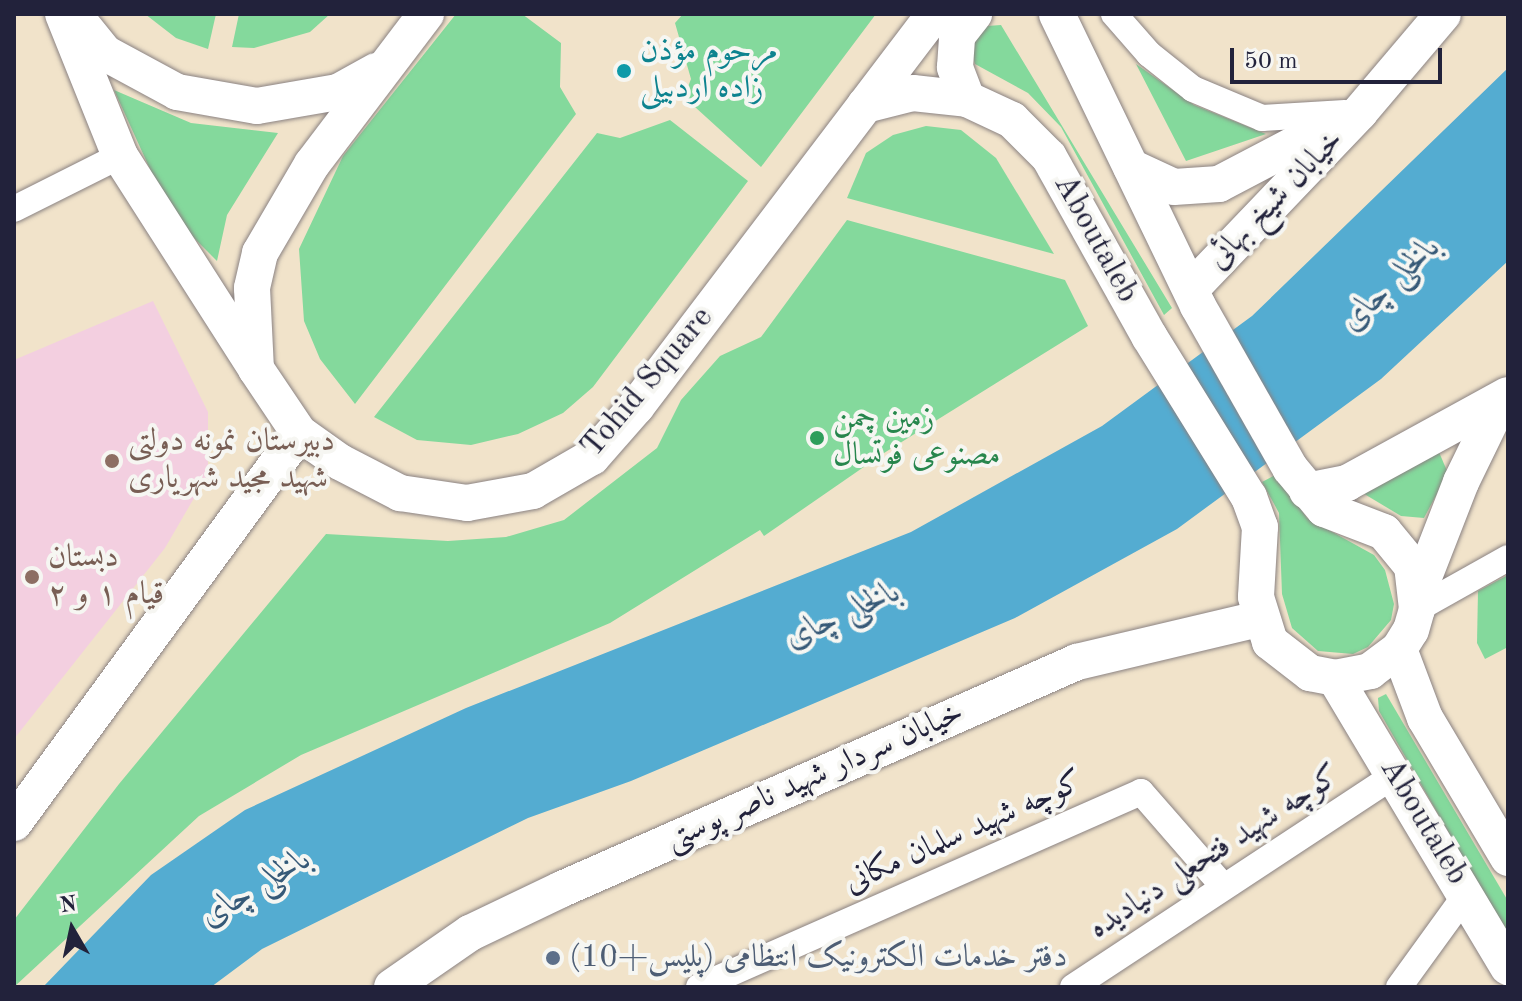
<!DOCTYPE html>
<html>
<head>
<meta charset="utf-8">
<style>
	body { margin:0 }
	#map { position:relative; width:1522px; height:1001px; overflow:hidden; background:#f1e3ca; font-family:"Old Standard TT",Amiri,serif }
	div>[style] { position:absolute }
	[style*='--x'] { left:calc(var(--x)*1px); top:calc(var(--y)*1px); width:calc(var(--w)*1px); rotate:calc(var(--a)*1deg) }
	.built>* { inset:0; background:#f3cfe0 }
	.green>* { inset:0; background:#84d99c }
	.water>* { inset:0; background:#54acd1 }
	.roads { filter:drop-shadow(0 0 2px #8a8282) drop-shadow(0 0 2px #8a8282) }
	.street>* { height:26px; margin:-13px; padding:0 13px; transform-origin:13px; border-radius:13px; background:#fff }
	.secondary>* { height:36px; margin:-18px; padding:0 18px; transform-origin:18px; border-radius:18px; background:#fff }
	.dots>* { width:22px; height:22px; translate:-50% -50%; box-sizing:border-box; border:4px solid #f6f6f2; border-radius:50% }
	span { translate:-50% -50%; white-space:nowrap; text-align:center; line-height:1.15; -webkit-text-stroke:8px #f6f6f2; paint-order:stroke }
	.culture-label { font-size:32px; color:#0d838f }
	.left { translate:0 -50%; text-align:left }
	.street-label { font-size:32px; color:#22223b }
	.leisure-label { font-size:32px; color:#27864d }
	.education-label { font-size:32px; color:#785e54 }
	.service-label { font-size:32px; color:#4e5e75 }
	.water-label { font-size:34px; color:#365977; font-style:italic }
	.frame { position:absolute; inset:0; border:16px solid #22223b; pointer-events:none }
	.north { position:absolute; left:32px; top:889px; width:80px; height:80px; -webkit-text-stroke:6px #f6f6f2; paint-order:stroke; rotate:351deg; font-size:22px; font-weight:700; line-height:32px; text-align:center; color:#22223b }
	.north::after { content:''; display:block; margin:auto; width:28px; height:36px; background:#22223b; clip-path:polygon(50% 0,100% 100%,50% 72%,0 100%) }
	.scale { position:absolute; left:1230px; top:48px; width:212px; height:36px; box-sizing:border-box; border:4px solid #22223b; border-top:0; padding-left:10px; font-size:24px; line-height:28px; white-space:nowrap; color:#22223b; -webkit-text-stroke:6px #f6f6f2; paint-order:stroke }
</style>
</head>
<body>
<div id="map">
	<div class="built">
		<i style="clip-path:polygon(153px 301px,208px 412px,208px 474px,165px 548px,14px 739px,14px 360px)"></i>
	</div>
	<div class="green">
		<i style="clip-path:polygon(145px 14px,216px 14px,208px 49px,176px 38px)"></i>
		<i style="clip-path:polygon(239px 14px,330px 14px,310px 32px,254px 48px,232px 47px)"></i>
		<i style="clip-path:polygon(456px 14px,522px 14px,561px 43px,560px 87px,576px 114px,355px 404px,320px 359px,304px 321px,299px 249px,343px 156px)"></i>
		<i style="clip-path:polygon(683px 14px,876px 14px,761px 167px,684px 97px,691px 79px,675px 23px)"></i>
		<i style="clip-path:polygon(1001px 25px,1172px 308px,1164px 315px,1061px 127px,1028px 93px,975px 64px,970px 48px,987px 26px)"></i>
		<i style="clip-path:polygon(1136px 64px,1194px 105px,1266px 134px,1186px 161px)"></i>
		<i style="clip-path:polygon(114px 90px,191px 123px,278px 133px,227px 215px,217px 261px,190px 234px,155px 180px)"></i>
		<i style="clip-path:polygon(670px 120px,748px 181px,593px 387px,563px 413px,518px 434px,471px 445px,417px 440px,374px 417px,597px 133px,620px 138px)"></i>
		<i style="clip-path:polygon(926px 126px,961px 130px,996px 158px,1054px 254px,847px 198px,866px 153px,893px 135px)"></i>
		<i style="clip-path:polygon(847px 220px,1065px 280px,1088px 326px,884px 453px,764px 536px,760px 530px,610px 623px,301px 755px,199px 816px,14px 987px,14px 920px,119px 784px,326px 534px,448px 541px,506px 537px,564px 520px,657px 448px,681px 400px,720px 356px,761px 337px)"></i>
		<i style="clip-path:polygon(1438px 450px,1448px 473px,1424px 518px,1401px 516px,1361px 492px)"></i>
		<i style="clip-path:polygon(1277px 474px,1307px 518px,1374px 555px,1385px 570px,1394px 604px,1391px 620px,1368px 647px,1353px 654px,1318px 651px,1292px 628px,1282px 594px,1279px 513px,1262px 482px)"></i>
		<i style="clip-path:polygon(1508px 575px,1508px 647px,1485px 659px,1477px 643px,1478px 591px)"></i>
		<i style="clip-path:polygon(1386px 694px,1508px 901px,1508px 936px,1379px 711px,1378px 698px)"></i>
	</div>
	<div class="water">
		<i style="clip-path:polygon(1508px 68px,1508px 261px,1381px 379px,1177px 529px,1015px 618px,631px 781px,528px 818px,262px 949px,211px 987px,43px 987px,151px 875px,245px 810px,466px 708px,911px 532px,1102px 426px,1252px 316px)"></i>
	</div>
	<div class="roads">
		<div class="street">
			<i style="--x:1114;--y:14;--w:53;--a:48.8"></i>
			<i style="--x:1149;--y:54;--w:56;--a:38.5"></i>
			<i style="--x:1193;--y:89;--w:75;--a:22.8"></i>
			<i style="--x:1262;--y:118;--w:83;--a:-3.4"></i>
			<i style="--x:14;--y:209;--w:119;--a:-26.6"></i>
			<i style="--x:1417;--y:609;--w:104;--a:-29.3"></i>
			<i style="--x:699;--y:987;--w:483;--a:-23.8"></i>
			<i style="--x:1141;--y:792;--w:126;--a:48.9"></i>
			<i style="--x:1073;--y:987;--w:385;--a:-33.4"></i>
			<i style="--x:1399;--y:987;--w:116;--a:-54.1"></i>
		</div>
		<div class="secondary">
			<i style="--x:63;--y:14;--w:153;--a:68.1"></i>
			<i style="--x:120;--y:156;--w:253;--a:57.4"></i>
			<i style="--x:426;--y:14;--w:188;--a:127.2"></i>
			<i style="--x:312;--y:164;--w:103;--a:120.3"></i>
			<i style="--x:260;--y:253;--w:36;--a:103"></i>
			<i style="--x:252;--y:288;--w:81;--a:87.2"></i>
			<i style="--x:256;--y:369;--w:77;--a:56.1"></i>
			<i style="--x:299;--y:433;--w:50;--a:35.3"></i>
			<i style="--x:340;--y:462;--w:68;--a:27.3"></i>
			<i style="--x:400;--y:493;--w:68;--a:8.5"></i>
			<i style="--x:467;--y:503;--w:67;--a:-10.3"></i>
			<i style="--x:533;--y:491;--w:68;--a:-30"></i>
			<i style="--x:592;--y:457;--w:67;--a:-48.7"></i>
			<i style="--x:636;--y:407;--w:493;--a:-52.8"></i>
			<i style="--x:75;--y:16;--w:48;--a:51"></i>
			<i style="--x:105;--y:53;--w:82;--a:28.4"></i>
			<i style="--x:177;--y:92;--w:81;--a:9.9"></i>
			<i style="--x:257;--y:106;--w:82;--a:-9.8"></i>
			<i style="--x:338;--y:92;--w:43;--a:-28.9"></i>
			<i style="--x:967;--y:99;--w:34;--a:-111"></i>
			<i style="--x:955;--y:67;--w:31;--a:-86"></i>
			<i style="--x:957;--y:36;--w:28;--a:-52"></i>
			<i style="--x:865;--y:105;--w:49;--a:-14"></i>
			<i style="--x:913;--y:93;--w:54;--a:6.3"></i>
			<i style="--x:967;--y:99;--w:50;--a:25"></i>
			<i style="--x:1012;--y:120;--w:52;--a:45"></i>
			<i style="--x:1049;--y:157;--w:205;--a:60.8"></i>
			<i style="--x:1149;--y:336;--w:190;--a:58.2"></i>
			<i style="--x:1249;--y:497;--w:32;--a:70"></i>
			<i style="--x:1260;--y:527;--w:70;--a:93.3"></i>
			<i style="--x:1256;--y:597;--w:47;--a:72.7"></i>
			<i style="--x:1270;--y:642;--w:51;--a:37.8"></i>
			<i style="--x:1310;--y:673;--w:25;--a:11"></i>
			<i style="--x:1335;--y:678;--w:36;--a:-11"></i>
			<i style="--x:1370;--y:671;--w:36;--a:-37"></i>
			<i style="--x:1399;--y:649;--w:22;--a:-58"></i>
			<i style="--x:1411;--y:630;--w:22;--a:-74"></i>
			<i style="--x:1417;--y:609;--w:43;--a:-96.6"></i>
			<i style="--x:1412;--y:566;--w:44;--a:-129.5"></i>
			<i style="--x:1384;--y:532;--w:64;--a:-159"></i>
			<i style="--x:1324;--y:509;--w:53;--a:-129.7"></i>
			<i style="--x:1290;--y:468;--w:186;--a:-119.6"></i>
			<i style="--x:1198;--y:306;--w:324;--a:-115.8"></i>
			<i style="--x:1131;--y:167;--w:47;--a:24.9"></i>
			<i style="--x:1174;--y:187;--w:45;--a:-3.8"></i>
			<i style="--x:1219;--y:184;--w:138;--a:-27.7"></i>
			<i style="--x:1191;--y:289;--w:245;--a:-46.3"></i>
			<i style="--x:1360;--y:112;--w:128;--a:-49.7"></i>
			<i style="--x:1307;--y:491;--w:41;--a:-11.3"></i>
			<i style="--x:1347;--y:483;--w:183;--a:-28.7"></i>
			<i style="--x:1417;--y:595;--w:121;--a:-68.7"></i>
			<i style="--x:1461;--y:482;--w:91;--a:-64"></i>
			<i style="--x:1399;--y:649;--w:74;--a:69.4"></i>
			<i style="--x:1425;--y:718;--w:163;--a:59.3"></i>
			<i style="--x:1335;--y:678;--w:337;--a:59.1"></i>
			<i style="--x:14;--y:823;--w:483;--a:-53.8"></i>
			<i style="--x:392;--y:987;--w:95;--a:-34.7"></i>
			<i style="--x:470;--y:933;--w:102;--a:-25.6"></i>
			<i style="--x:562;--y:889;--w:563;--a:-23.79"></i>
			<i style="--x:1077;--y:662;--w:187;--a:-13.3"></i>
		</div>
	</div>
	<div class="dots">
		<i style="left:624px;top:71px;background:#0f9aa8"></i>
		<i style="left:817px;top:438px;background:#2e9e5b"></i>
		<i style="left:112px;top:461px;background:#8d6e63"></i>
		<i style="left:32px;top:577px;background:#8d6e63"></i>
		<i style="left:553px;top:958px;background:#5c6f8a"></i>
	</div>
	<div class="culture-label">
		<span class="left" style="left:640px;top:71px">مرحوم مؤذن<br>زاده اردبیلی</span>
	</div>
	<div class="street-label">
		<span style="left:1276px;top:200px;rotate:-46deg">خیابان شیخ بهائی</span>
		<span style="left:1095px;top:239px;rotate:61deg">Aboutaleb</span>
		<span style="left:648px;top:383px;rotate:-50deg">Tohid Square</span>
		<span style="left:815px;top:777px;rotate:-24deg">خیابان سردار شهید ناصر پوستی</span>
		<span style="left:1423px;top:822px;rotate:59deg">Aboutaleb</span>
		<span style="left:964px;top:833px;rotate:-24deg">کوچه شهید سلمان مکانی</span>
		<span style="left:1215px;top:853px;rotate:-33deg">کوچه شهید فتحعلی دنیادیده</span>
	</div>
	<div class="leisure-label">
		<span class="left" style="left:833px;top:438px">زمین چمن<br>مصنوعی فوتسال</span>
	</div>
	<div class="education-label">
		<span class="left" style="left:128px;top:461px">دبیرستان نمونه دولتی<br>شهید مجید شهریاری</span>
		<span class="left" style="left:48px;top:577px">دبستان<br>قیام ۱ و ۲</span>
	</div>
	<div class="service-label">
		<span class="left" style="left:569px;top:958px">دفتر خدمات الکترونیک انتظامی (پلیس+10)</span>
	</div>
	<div class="water-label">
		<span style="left:1391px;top:284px;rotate:-43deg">بالخلی چای</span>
		<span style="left:843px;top:615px;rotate:-24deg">بالخلی چای</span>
		<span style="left:256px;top:888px;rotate:-31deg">بالخلی چای</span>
	</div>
	<div class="frame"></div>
	<div class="north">N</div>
	<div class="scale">50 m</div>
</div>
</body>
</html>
